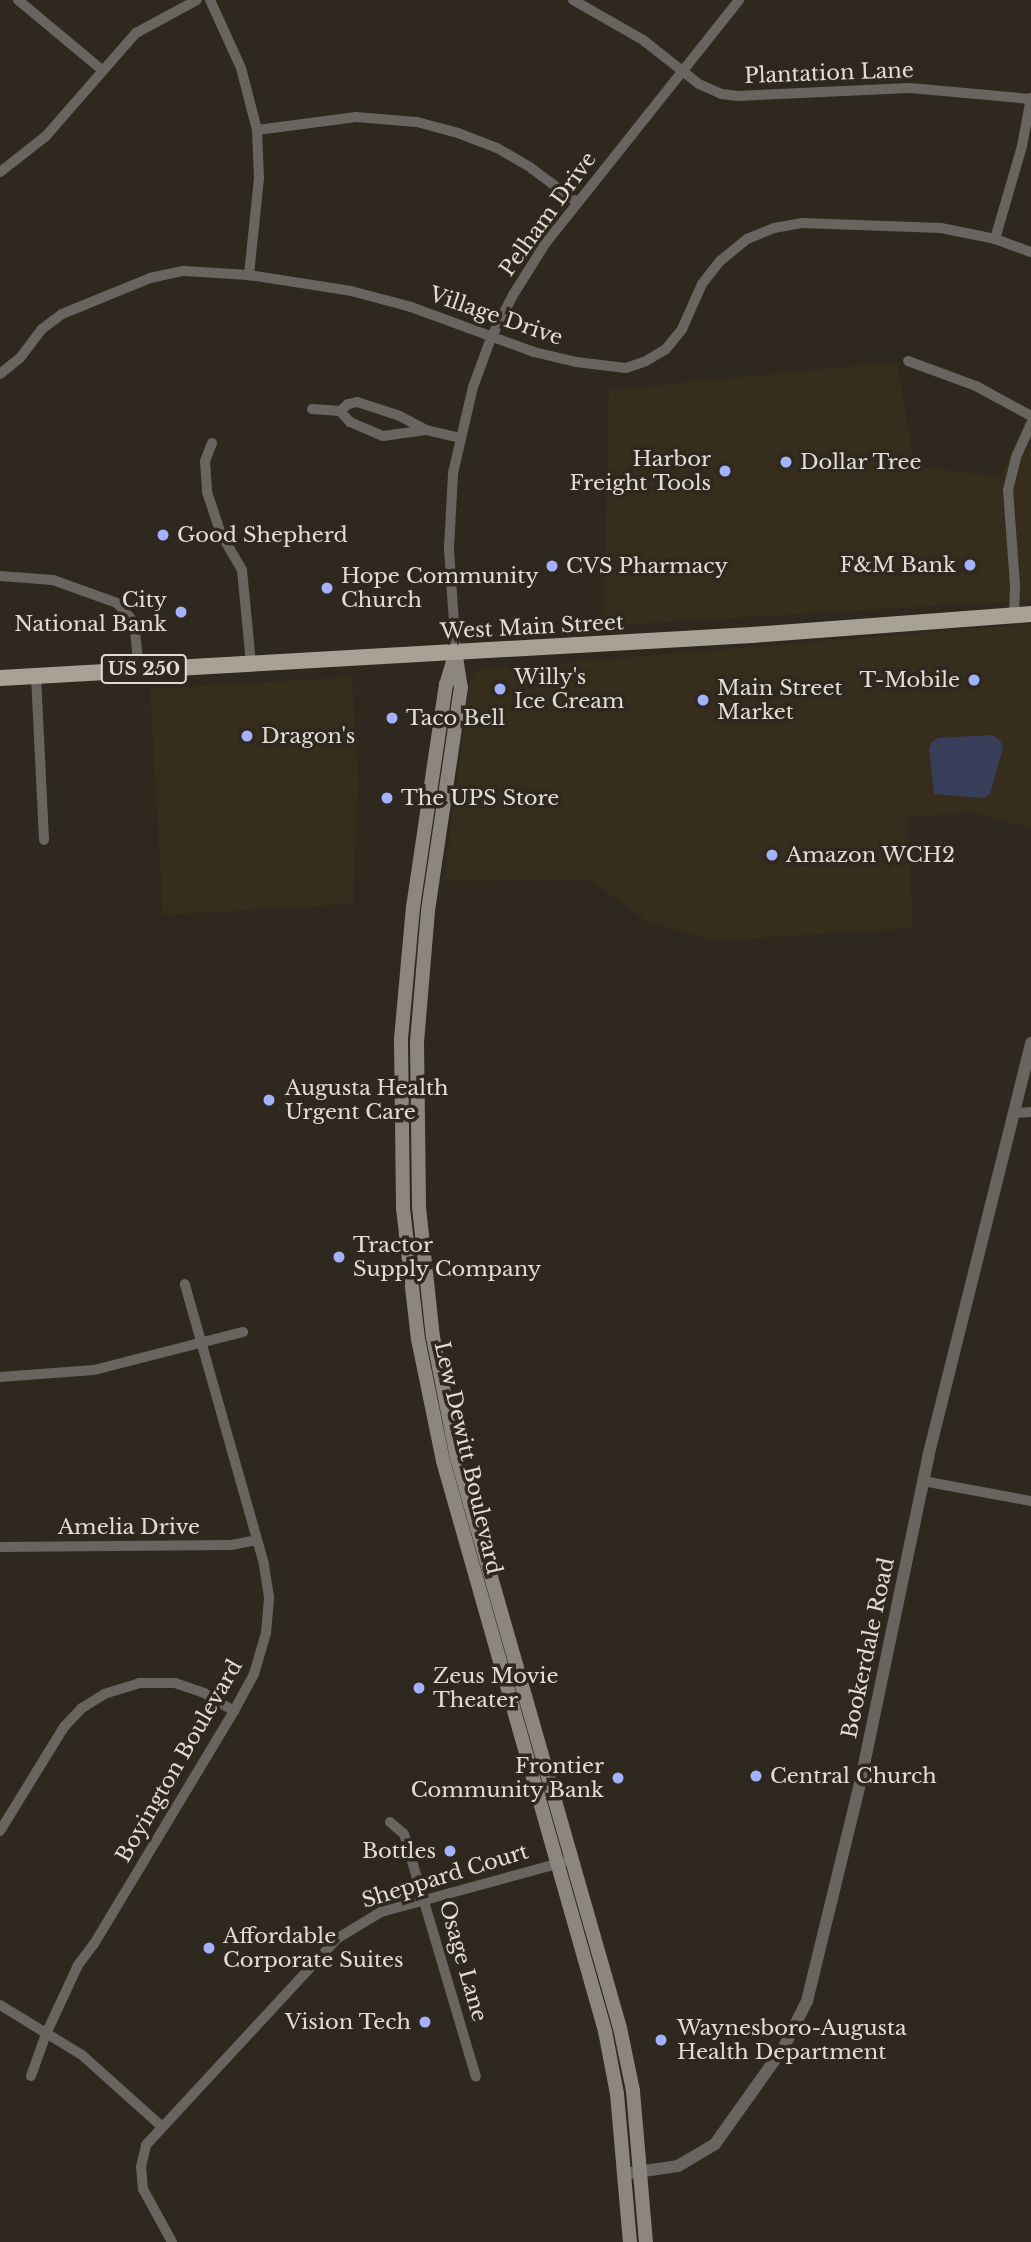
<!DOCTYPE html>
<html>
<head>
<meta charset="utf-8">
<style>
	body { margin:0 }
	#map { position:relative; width:1031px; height:2242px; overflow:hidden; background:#2e281e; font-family:"Libre Baskerville",serif }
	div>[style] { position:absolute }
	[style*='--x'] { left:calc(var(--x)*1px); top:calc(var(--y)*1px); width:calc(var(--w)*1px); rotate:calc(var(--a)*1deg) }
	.built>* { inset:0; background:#372d1d }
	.green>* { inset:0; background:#383d59 }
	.minor>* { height:10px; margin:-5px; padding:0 5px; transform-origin:5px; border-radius:5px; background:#686560 }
	.tertiary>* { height:12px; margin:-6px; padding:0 6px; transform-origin:6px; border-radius:6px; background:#686560 }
	.secondary>* { height:14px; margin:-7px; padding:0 7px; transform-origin:7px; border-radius:7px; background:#8c877e }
	.primary>* { height:16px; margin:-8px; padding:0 8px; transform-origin:8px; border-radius:8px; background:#a7a196 }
	.dots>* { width:19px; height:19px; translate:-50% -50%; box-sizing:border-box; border:4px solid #2e281e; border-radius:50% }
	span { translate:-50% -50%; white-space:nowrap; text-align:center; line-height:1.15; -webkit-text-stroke:7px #2e281e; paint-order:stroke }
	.shield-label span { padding:2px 5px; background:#2e281e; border:2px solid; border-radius:5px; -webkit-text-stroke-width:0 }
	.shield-label { font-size:19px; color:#e1ddd6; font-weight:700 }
	.street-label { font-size:21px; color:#e1ddd6 }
	.poi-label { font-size:21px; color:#e1ddd6 }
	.right { translate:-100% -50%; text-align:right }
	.left { translate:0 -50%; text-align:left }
</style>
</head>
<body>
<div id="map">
	<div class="built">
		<i style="clip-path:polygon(897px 362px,915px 467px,1000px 476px,1025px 422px,1031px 421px,1031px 600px,603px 626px,609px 390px)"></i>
		<i style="clip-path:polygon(1031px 624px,1031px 828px,972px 813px,907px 817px,913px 928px,714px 941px,646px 921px,591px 880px,444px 881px,469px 685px,476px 670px)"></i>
		<i style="clip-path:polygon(352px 677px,358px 780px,353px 904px,163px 915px,150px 689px)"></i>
	</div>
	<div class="green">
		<i style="clip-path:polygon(992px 735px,1000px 740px,1003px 748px,990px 794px,983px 798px,934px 794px,929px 748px,932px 742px,938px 738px)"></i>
	</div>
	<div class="minor">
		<i style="--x:18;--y:0;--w:109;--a:39.8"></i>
		<i style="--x:210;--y:0;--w:75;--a:65.5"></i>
		<i style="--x:241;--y:68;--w:64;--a:75.5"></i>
		<i style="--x:257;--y:130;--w:48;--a:87.6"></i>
		<i style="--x:259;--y:178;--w:98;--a:95.9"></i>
		<i style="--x:573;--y:0;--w:81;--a:29.7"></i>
		<i style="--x:643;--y:40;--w:71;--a:38.2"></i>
		<i style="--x:699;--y:84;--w:24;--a:24"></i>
		<i style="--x:721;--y:94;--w:17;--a:7"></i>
		<i style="--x:738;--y:96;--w:172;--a:-2.7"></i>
		<i style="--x:910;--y:88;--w:121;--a:5.2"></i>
		<i style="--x:257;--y:130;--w:100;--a:-7.5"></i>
		<i style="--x:356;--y:117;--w:61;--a:4.7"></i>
		<i style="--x:417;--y:122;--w:42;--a:15"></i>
		<i style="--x:458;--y:133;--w:42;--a:21"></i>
		<i style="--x:497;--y:148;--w:39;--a:30"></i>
		<i style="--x:531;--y:168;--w:57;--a:36.5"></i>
		<i style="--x:0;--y:172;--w:58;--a:-38"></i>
		<i style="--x:46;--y:136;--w:137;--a:-48.9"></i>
		<i style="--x:136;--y:33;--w:69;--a:-28.4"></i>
		<i style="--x:995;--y:239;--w:97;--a:-73.8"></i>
		<i style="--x:1022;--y:146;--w:49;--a:-79.4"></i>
		<i style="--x:908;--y:361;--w:72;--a:20.2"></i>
		<i style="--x:976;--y:386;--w:63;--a:28.6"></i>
		<i style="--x:0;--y:374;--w:26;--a:-39"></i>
		<i style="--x:20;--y:358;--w:36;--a:-53"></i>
		<i style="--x:42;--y:329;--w:25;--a:-37"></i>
		<i style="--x:62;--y:314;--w:95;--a:-22.2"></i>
		<i style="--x:150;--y:278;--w:35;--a:-12"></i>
		<i style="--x:184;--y:271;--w:65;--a:3.5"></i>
		<i style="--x:249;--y:275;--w:103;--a:8.9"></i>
		<i style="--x:351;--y:291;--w:62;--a:14.9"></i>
		<i style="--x:411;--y:307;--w:131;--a:20.1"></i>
		<i style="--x:534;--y:352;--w:43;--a:13.4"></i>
		<i style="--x:576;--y:362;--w:50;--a:6.8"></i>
		<i style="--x:626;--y:368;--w:21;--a:-19"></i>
		<i style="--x:646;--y:361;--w:23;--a:-31"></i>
		<i style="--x:666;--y:349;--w:26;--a:-51"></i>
		<i style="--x:682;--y:329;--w:49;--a:-66"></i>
		<i style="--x:702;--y:284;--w:29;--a:-52"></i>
		<i style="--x:720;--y:261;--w:35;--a:-39"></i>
		<i style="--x:747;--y:239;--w:29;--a:-22"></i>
		<i style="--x:774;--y:228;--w:28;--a:-10"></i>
		<i style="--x:802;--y:223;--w:139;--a:2.1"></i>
		<i style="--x:941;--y:228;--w:55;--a:11.5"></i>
		<i style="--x:995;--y:239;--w:38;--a:20"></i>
		<i style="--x:312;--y:409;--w:28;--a:4"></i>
		<i style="--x:340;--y:411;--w:15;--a:48"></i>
		<i style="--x:350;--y:422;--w:36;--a:23"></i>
		<i style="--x:383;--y:436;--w:43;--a:-7.9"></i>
		<i style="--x:426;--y:430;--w:30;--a:-152"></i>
		<i style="--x:400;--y:416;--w:45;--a:-162"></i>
		<i style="--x:357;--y:402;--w:9;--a:167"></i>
		<i style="--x:348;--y:404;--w:11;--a:139"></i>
		<i style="--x:426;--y:430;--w:35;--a:13"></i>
		<i style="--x:212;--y:443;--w:19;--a:111"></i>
		<i style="--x:205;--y:461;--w:31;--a:86"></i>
		<i style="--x:207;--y:492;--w:44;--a:71.6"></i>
		<i style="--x:221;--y:534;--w:42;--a:59.7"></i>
		<i style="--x:242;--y:570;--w:94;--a:84.5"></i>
		<i style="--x:0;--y:576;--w:53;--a:4.3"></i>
		<i style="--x:53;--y:580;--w:68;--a:19.8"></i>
		<i style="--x:117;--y:603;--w:25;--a:48"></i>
		<i style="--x:134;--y:622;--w:48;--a:84.1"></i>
		<i style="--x:1014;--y:615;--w:30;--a:-88"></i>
		<i style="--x:1015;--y:585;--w:95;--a:-94.2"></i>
		<i style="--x:1008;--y:490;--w:36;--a:-76"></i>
		<i style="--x:1017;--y:455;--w:34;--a:-66"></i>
		<i style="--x:456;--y:652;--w:104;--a:-93.9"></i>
		<i style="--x:449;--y:548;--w:75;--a:-86.9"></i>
		<i style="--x:453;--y:473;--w:88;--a:-76.9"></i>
		<i style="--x:473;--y:387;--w:52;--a:-69.8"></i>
		<i style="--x:491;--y:338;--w:48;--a:-62.9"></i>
		<i style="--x:513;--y:295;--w:60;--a:-57.9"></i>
		<i style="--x:545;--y:244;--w:312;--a:-51.5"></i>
		<i style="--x:36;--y:676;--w:164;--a:87.2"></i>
		<i style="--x:1014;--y:1113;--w:17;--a:-3"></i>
		<i style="--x:0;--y:1377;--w:94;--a:-4.3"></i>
		<i style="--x:94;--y:1370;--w:154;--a:-14.3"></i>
		<i style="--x:923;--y:1481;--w:110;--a:10.5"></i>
		<i style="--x:0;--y:1547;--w:231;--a:-0.5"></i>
		<i style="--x:231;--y:1545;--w:26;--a:-11"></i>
		<i style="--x:390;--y:1822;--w:18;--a:41"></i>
		<i style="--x:404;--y:1834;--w:253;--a:73.5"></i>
		<i style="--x:0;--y:1831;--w:122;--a:-58.4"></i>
		<i style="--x:64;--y:1727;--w:26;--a:-47"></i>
		<i style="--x:82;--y:1708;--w:26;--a:-32"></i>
		<i style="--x:104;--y:1694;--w:37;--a:-17"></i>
		<i style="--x:139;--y:1683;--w:36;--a:0"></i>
		<i style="--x:175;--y:1683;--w:31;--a:19"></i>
		<i style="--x:204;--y:1693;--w:35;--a:31"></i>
		<i style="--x:0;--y:2005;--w:96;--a:31.4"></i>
		<i style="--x:82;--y:2055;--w:106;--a:41.9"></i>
		<i style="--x:31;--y:2076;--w:45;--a:-70.3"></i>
		<i style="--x:46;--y:2034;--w:76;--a:-65.1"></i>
		<i style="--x:78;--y:1965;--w:26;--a:-53"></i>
		<i style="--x:94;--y:1944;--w:272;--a:-59"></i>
		<i style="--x:234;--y:1711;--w:42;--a:-61.6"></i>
		<i style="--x:254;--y:1674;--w:43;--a:-73.7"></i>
		<i style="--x:266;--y:1633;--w:36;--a:-85"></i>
		<i style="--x:269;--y:1597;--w:33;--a:-99"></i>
		<i style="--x:264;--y:1564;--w:291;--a:-105.8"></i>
		<i style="--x:172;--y:2242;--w:60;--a:-118.7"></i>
		<i style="--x:143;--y:2189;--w:22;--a:-95"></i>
		<i style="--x:141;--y:2167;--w:23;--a:-77"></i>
		<i style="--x:146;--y:2145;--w:282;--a:-47.2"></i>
		<i style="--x:338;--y:1938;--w:50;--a:-31.2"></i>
		<i style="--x:381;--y:1912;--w:190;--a:-15.3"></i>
	</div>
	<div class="tertiary">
		<i style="--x:631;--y:2173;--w:48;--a:-8.5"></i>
		<i style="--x:678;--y:2166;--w:43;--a:-30.7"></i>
		<i style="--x:715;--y:2144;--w:119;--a:-54.6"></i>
		<i style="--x:784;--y:2047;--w:51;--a:-63.4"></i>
		<i style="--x:807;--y:2001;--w:228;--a:-76.3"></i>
		<i style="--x:861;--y:1779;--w:329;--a:-78.2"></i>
		<i style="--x:928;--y:1457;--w:427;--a:-76"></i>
	</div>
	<div class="secondary">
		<i style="--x:456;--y:652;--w:34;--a:107"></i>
		<i style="--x:446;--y:684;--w:225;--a:98.4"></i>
		<i style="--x:413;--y:907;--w:134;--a:95.2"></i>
		<i style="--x:401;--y:1040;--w:168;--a:89.3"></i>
		<i style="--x:403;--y:1208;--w:132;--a:83.5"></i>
		<i style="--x:418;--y:1339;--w:125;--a:78.4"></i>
		<i style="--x:443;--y:1461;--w:593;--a:74.13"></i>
		<i style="--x:605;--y:2031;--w:64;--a:79.2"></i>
		<i style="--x:617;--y:2094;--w:149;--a:85"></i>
		<i style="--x:456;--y:657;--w:30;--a:81"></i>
		<i style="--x:461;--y:687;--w:226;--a:98.4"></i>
		<i style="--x:428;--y:911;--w:130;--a:94.8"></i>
		<i style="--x:417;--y:1041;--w:166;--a:89.3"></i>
		<i style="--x:419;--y:1207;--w:131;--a:83.9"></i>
		<i style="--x:433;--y:1337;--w:123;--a:78.8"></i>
		<i style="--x:457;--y:1458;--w:593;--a:74.04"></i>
		<i style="--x:620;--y:2028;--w:64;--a:78.3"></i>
		<i style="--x:633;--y:2091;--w:152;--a:85.1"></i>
	</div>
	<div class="primary">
		<i style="--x:0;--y:678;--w:753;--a:-3.27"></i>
		<i style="--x:752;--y:635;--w:280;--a:-4.3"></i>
	</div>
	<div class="dots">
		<i style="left:786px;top:462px;background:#a3b2fd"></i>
		<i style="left:725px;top:471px;background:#a3b2fd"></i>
		<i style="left:163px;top:535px;background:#a3b2fd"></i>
		<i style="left:970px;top:565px;background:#a3b2fd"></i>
		<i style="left:552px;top:566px;background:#a3b2fd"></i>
		<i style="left:327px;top:588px;background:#a3b2fd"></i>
		<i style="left:181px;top:612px;background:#a3b2fd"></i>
		<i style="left:974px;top:680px;background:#a3b2fd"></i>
		<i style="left:500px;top:689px;background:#a3b2fd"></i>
		<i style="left:703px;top:700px;background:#a3b2fd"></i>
		<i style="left:392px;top:718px;background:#a3b2fd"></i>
		<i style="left:247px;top:736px;background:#a3b2fd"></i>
		<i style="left:387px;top:798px;background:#a3b2fd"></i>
		<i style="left:772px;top:855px;background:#a3b2fd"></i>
		<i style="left:269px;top:1100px;background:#a3b2fd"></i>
		<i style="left:339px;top:1257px;background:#a3b2fd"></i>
		<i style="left:419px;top:1688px;background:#a3b2fd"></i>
		<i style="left:756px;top:1776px;background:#a3b2fd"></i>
		<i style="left:618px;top:1778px;background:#a3b2fd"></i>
		<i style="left:450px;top:1851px;background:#a3b2fd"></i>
		<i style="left:209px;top:1948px;background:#a3b2fd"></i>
		<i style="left:425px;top:2022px;background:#a3b2fd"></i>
		<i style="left:661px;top:2040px;background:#a3b2fd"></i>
	</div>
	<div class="shield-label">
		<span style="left:144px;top:669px">US 250</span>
	</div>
	<div class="street-label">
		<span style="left:829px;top:73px;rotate:-2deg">Plantation Lane</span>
		<span style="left:548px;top:214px;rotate:-54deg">Pelham Drive</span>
		<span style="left:496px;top:316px;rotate:19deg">Village Drive</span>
		<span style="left:532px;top:627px;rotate:-3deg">West Main Street</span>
		<span style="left:468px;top:1458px;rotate:77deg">Lew Dewitt Boulevard</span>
		<span style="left:129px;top:1527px">Amelia Drive</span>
		<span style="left:868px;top:1648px;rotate:-78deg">Bookerdale Road</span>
		<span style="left:179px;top:1761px;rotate:-60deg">Boyington Boulevard</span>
		<span style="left:445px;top:1876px;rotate:-17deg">Sheppard Court</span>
		<span style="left:463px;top:1961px;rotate:74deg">Osage Lane</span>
	</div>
	<div class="poi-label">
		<span class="right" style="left:711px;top:471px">Harbor<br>Freight Tools</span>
		<span class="left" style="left:800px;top:462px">Dollar Tree</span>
		<span class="left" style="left:177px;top:535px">Good Shepherd</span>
		<span class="right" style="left:956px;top:565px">F&amp;M Bank</span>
		<span class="left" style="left:566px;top:566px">CVS Pharmacy</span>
		<span class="left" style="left:341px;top:588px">Hope Community<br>Church</span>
		<span class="right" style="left:167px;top:612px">City<br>National Bank</span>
		<span class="left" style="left:514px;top:689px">Willy's<br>Ice Cream</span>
		<span class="right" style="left:960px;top:680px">T-Mobile</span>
		<span class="left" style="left:717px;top:700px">Main Street<br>Market</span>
		<span class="left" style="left:406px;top:718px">Taco Bell</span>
		<span class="left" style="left:261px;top:736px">Dragon's</span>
		<span class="left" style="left:401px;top:798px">The UPS Store</span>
		<span class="left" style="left:786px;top:855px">Amazon WCH2</span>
		<span class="left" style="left:285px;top:1100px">Augusta Health<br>Urgent Care</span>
		<span class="left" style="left:353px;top:1257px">Tractor<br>Supply Company</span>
		<span class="left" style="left:433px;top:1688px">Zeus Movie<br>Theater</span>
		<span class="right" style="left:604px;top:1778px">Frontier<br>Community Bank</span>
		<span class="left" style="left:770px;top:1776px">Central Church</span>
		<span class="right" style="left:436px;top:1851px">Bottles</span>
		<span class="left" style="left:223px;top:1948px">Affordable<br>Corporate Suites</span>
		<span class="right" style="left:411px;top:2022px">Vision Tech</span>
		<span class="left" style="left:677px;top:2040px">Waynesboro-Augusta<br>Health Department</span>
	</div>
</div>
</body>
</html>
